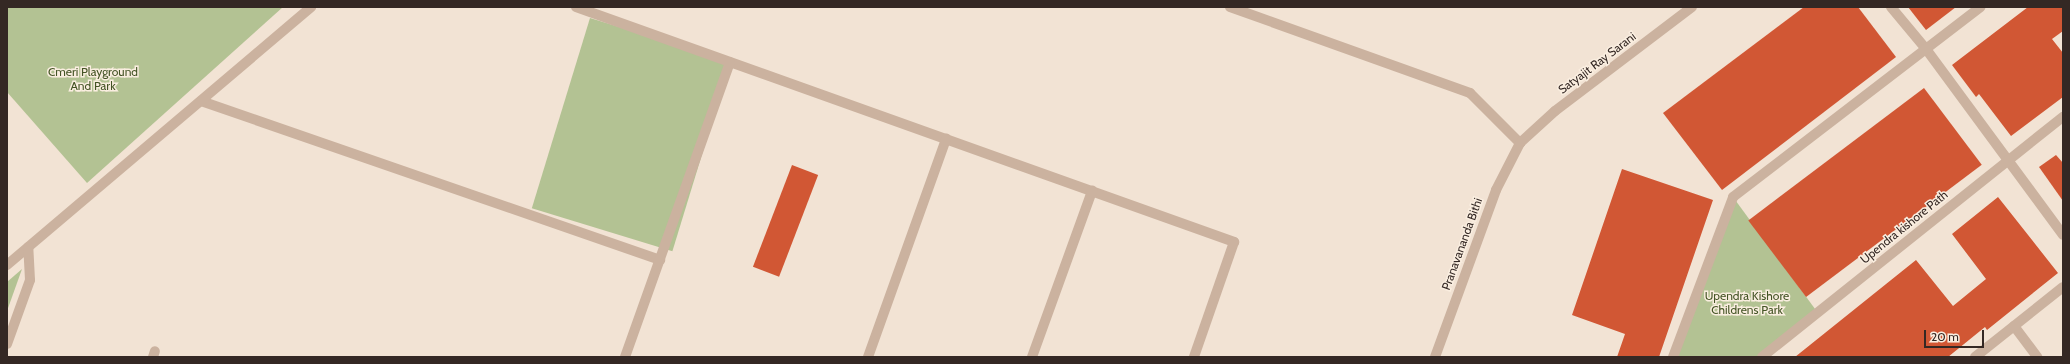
<!DOCTYPE html>
<html>
<head>
<meta charset="utf-8">
<style>
	body { margin:0 }
	#map { position:relative; width:2070px; height:364px; overflow:hidden; background:#f2e3d4; font-family:Cabin,sans-serif }
	div>[style] { position:absolute }
	[style*='--x'] { left:calc(var(--x)*1px); top:calc(var(--y)*1px); width:calc(var(--w)*1px); rotate:calc(var(--a)*1deg) }
	.green>* { inset:0; background:#b3c293; transform-origin:0 0 }
	.building>* { inset:0; background:#d15734; transform-origin:0 0 }
	.minor>* { height:10px; margin:-5px; padding:0 5px; transform-origin:5px; border-radius:5px; background:#cbb29f }
	span { translate:-50% -50%; white-space:nowrap; text-align:center; line-height:1.15; -webkit-text-stroke:3px #faeee0; paint-order:stroke }
	.street-label { font-size:12px; color:#342824 }
	.park-label { font-size:12px; color:#445425 }
	.frame { position:absolute; inset:0; border:8px solid #342824; pointer-events:none }
	.scale { position:absolute; left:1924px; top:330px; width:60px; height:18px; box-sizing:border-box; border:2px solid #342824; border-top:0; padding-left:5px; font-size:12px; line-height:14px; white-space:nowrap; color:#342824; -webkit-text-stroke:3px #faeee0; paint-order:stroke }
</style>
</head>
<body>
<div id="map">
	<div class="green">
		<i style="clip-path:polygon(7px 7px,283px 7px,87px 183px,7px 92px)"></i>
		<i style="left:590px;top:18px;width:147px;height:199px;rotate:17deg"></i>
		<i style="clip-path:polygon(1733px 197px,1818px 313px,1759px 357px,1673px 357px)"></i>
		<i style="clip-path:polygon(22px 269px,7px 311px,7px 282px)"></i>
	</div>
	<div class="building">
		<i style="clip-path:polygon(1804px 7px,1858px 7px,1896px 57px,1722px 190px,1663px 113px)"></i>
		<i style="clip-path:polygon(1908px 7px,1956px 7px,1926px 30px)"></i>
		<i style="clip-path:polygon(2028px 7px,2063px 7px,2063px 31px,2052px 39px,2063px 53px,2063px 97px,2011px 136px,1979px 94px,1976px 97px,1952px 65px)"></i>
		<i style="left:1924px;top:88px;width:96px;height:220px;rotate:53deg"></i>
		<i style="clip-path:polygon(2056px 155px,2063px 163px,2063px 201px,2039px 167px)"></i>
		<i style="left:792px;top:165px;width:28px;height:109px;rotate:21deg"></i>
		<i style="clip-path:polygon(1622px 169px,1713px 200px,1659px 357px,1617px 357px,1625px 334px,1572px 315px)"></i>
		<i style="clip-path:polygon(1998px 197px,2058px 273px,1987px 330px,1985px 327px,1948px 357px,1795px 357px,1916px 260px,1953px 306px,1986px 279px,1952px 234px)"></i>
	</div>
	<div class="minor">
		<i style="--x:576;--y:7;--w:699;--a:19.65"></i>
		<i style="--x:1234;--y:242;--w:122;--a:109.2"></i>
		<i style="--x:1230;--y:7;--w:255;--a:19.7"></i>
		<i style="--x:1470;--y:93;--w:71;--a:45"></i>
		<i style="--x:1891;--y:7;--w:55;--a:50.2"></i>
		<i style="--x:1926;--y:49;--w:231;--a:53.6"></i>
		<i style="--x:201;--y:101;--w:486;--a:19.1"></i>
		<i style="--x:7;--y:265;--w:399;--a:-40.3"></i>
		<i style="--x:2014;--y:326;--w:39;--a:53"></i>
		<i style="--x:7;--y:344;--w:68;--a:-70.2"></i>
		<i style="--x:30;--y:280;--w:33;--a:-93"></i>
		<i style="--x:153;--y:357;--w:6;--a:-72"></i>
		<i style="--x:625;--y:357;--w:313;--a:-70.4"></i>
		<i style="--x:868;--y:357;--w:232;--a:-70.3"></i>
		<i style="--x:1032;--y:357;--w:177;--a:-70.1"></i>
		<i style="--x:1435;--y:357;--w:178;--a:-69.9"></i>
		<i style="--x:1496;--y:190;--w:53;--a:-62.9"></i>
		<i style="--x:1520;--y:143;--w:47;--a:-42.4"></i>
		<i style="--x:1555;--y:111;--w:172;--a:-37.2"></i>
		<i style="--x:1673;--y:357;--w:171;--a:-69.4"></i>
		<i style="--x:1733;--y:197;--w:312;--a:-37.5"></i>
		<i style="--x:1762;--y:357;--w:385;--a:-38.6"></i>
		<i style="--x:1975;--y:357;--w:112;--a:-38.5"></i>
	</div>
	<div class="street-label">
		<span style="left:1597px;top:63px;rotate:-37deg">Satyajit Ray Sarani</span>
		<span style="left:1904px;top:227px;rotate:-39deg">Upendra kishore Path</span>
		<span style="left:1462px;top:244px;rotate:-70deg">Pranavananda Bithi</span>
	</div>
	<div class="park-label">
		<span style="left:93px;top:79px">Cmeri Playground<br>And Park</span>
		<span style="left:1747px;top:303px">Upendra Kishore<br>Childrens Park</span>
	</div>
	<div class="frame"></div>
	<div class="scale">20 m</div>
</div>
</body>
</html>
